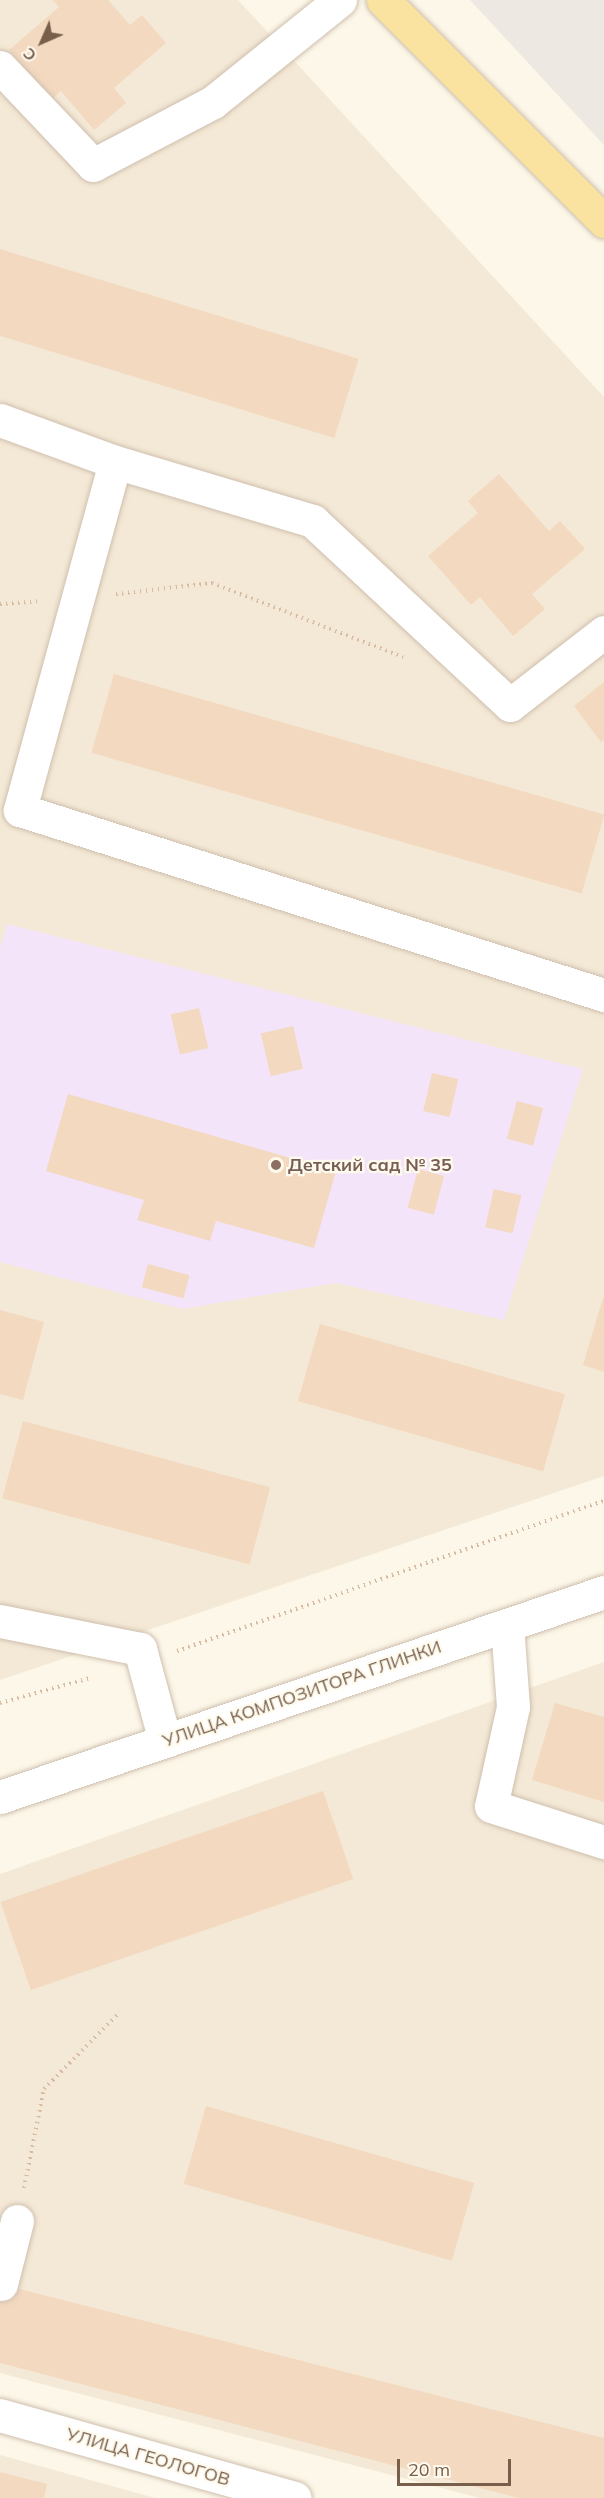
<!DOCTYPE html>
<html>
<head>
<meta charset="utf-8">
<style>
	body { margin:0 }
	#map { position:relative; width:604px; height:2498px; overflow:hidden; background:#fcf7e8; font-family:Mulish,sans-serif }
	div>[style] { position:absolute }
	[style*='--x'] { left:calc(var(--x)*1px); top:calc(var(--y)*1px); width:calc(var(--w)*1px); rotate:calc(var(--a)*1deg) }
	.residential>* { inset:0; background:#f4e9d6 }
	.industrial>* { inset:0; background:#ede8e1 }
	.education>* { inset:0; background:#f4e4f9 }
	.building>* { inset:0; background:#f2d9c0; transform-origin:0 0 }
	.path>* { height:4px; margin-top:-2px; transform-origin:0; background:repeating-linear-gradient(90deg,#d7bca2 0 1.5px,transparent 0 6px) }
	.roads { filter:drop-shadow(0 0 2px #cfbfae) drop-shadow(0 0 2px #cfbfae) }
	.minor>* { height:33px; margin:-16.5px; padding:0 16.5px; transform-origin:16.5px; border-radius:16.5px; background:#fff }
	.major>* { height:33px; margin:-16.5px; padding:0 16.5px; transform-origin:16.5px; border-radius:16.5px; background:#fae2a1 }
	.dots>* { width:16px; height:16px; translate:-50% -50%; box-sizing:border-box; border:3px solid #fffaee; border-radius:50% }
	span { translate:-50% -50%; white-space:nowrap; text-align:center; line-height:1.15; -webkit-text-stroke:4.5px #fffaee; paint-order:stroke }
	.education-label { font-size:18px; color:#785e54; font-weight:700 }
	.left { translate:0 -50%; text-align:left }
	.street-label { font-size:18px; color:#775f4c }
	.north { position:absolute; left:12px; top:12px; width:60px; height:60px; -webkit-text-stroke:4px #fffaee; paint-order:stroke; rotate:225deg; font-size:16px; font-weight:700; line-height:24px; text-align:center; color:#775f4c }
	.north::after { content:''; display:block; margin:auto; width:21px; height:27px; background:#775f4c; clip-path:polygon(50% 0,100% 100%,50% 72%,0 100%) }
	.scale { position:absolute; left:397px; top:2459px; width:114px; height:27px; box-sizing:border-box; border:3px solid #775f4c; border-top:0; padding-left:8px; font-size:18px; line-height:21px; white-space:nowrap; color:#775f4c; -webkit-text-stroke:4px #fffaee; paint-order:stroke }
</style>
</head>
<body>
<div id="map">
	<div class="residential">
		<i style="clip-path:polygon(0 0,238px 0,604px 397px,604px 1476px,0 1680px)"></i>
		<i style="clip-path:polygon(604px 1662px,604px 2498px,480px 2498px,0 2373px,0 1874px)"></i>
		<i style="clip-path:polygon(0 2455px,155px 2498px,0 2498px)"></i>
	</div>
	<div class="industrial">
		<i style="clip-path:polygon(470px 0,604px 0,604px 145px)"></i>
	</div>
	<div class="education">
		<i style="clip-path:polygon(7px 924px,583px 1069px,504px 1320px,336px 1283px,182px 1309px,0 1262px,0 948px)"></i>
	</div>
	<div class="building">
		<i style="clip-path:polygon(53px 0,108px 0,130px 25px,142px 15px,166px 43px,114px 88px,126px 103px,94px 130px,61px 91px,52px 99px,9px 50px,59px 7px)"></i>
		<i style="left:0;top:249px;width:375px;height:83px;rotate:17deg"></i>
		<i style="clip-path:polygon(499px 474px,549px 531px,560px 521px,585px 549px,532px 594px,545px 609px,513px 636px,480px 597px,471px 605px,428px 556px,478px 513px,468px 501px)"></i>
		<i style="left:114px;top:674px;width:510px;height:82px;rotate:16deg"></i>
		<i style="clip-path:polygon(604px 682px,604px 740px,601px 742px,574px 706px)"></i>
		<i style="left:199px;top:1008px;width:41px;height:29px;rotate:77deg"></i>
		<i style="left:293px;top:1026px;width:44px;height:33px;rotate:77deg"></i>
		<i style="left:432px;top:1073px;width:27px;height:39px;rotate:13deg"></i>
		<i style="clip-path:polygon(68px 1094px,336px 1171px,314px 1248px,216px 1221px,210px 1241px,137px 1220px,144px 1200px,46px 1171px)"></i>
		<i style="left:517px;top:1101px;width:27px;height:39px;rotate:15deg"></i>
		<i style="left:418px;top:1169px;width:27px;height:40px;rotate:15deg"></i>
		<i style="left:494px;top:1189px;width:28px;height:39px;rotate:13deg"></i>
		<i style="left:148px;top:1264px;width:43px;height:24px;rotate:15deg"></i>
		<i style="clip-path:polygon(603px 1298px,604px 1298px,604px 1372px,583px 1365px)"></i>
		<i style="clip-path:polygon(0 1310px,44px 1322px,23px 1400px,0 1394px)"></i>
		<i style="left:320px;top:1324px;width:255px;height:80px;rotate:16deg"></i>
		<i style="left:23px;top:1421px;width:256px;height:80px;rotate:15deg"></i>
		<i style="clip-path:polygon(555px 1703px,604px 1717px,604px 1802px,532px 1780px)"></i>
		<i style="left:323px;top:1791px;width:93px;height:341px;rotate:71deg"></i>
		<i style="left:206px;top:2106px;width:279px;height:81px;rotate:16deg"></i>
		<i style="clip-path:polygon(0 2284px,604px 2438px,604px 2498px,519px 2498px,0 2363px)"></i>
		<i style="clip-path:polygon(0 2472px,47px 2484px,44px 2498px,0 2498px)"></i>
	</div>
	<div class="path">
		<i style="--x:116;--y:594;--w:97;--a:-6.5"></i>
		<i style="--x:212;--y:583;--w:205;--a:21.2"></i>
		<i style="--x:0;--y:604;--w:40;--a:-4.3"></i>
		<i style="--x:177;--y:1651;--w:453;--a:-19.4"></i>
		<i style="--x:0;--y:1703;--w:93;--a:-15.5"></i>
		<i style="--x:24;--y:2188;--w:101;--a:-78.6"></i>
		<i style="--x:44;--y:2089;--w:108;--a:-45.4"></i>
	</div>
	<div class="roads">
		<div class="minor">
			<i style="--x:0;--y:67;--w:135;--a:46.5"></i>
			<i style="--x:93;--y:165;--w:136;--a:-27.7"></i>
			<i style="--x:213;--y:102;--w:163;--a:-38.8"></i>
			<i style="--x:0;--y:420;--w:122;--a:20.1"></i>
			<i style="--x:604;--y:632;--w:119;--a:142.2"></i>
			<i style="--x:510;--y:705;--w:270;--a:-137"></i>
			<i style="--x:313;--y:521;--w:207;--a:-163.4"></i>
			<i style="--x:115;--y:462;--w:361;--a:105.3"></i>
			<i style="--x:20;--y:810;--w:613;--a:17.58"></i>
			<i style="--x:0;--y:1621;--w:143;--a:11.3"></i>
			<i style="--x:140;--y:1649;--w:95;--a:74.8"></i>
			<i style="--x:507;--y:1625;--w:82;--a:85.8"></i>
			<i style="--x:513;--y:1707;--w:101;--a:102.5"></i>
			<i style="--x:491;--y:1806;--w:119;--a:17.7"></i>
			<i style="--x:0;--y:1797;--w:638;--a:-18.75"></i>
			<i style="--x:1;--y:2284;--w:65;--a:-75.7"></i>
			<i style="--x:0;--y:2415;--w:306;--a:15.7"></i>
		</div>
		<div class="major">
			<i style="--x:383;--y:0;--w:313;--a:45"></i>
		</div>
	</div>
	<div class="dots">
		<i style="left:276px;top:1165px;background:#8d6e63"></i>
	</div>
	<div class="education-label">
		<span class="left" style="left:288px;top:1165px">Детский сад № 35</span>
	</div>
	<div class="street-label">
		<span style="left:302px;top:1694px;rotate:-19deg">УЛИЦА КОМПОЗИТОРА ГЛИНКИ</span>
		<span style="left:148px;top:2457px;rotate:16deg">УЛИЦА ГЕОЛОГОВ</span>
	</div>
	<div class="north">С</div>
	<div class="scale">20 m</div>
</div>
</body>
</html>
